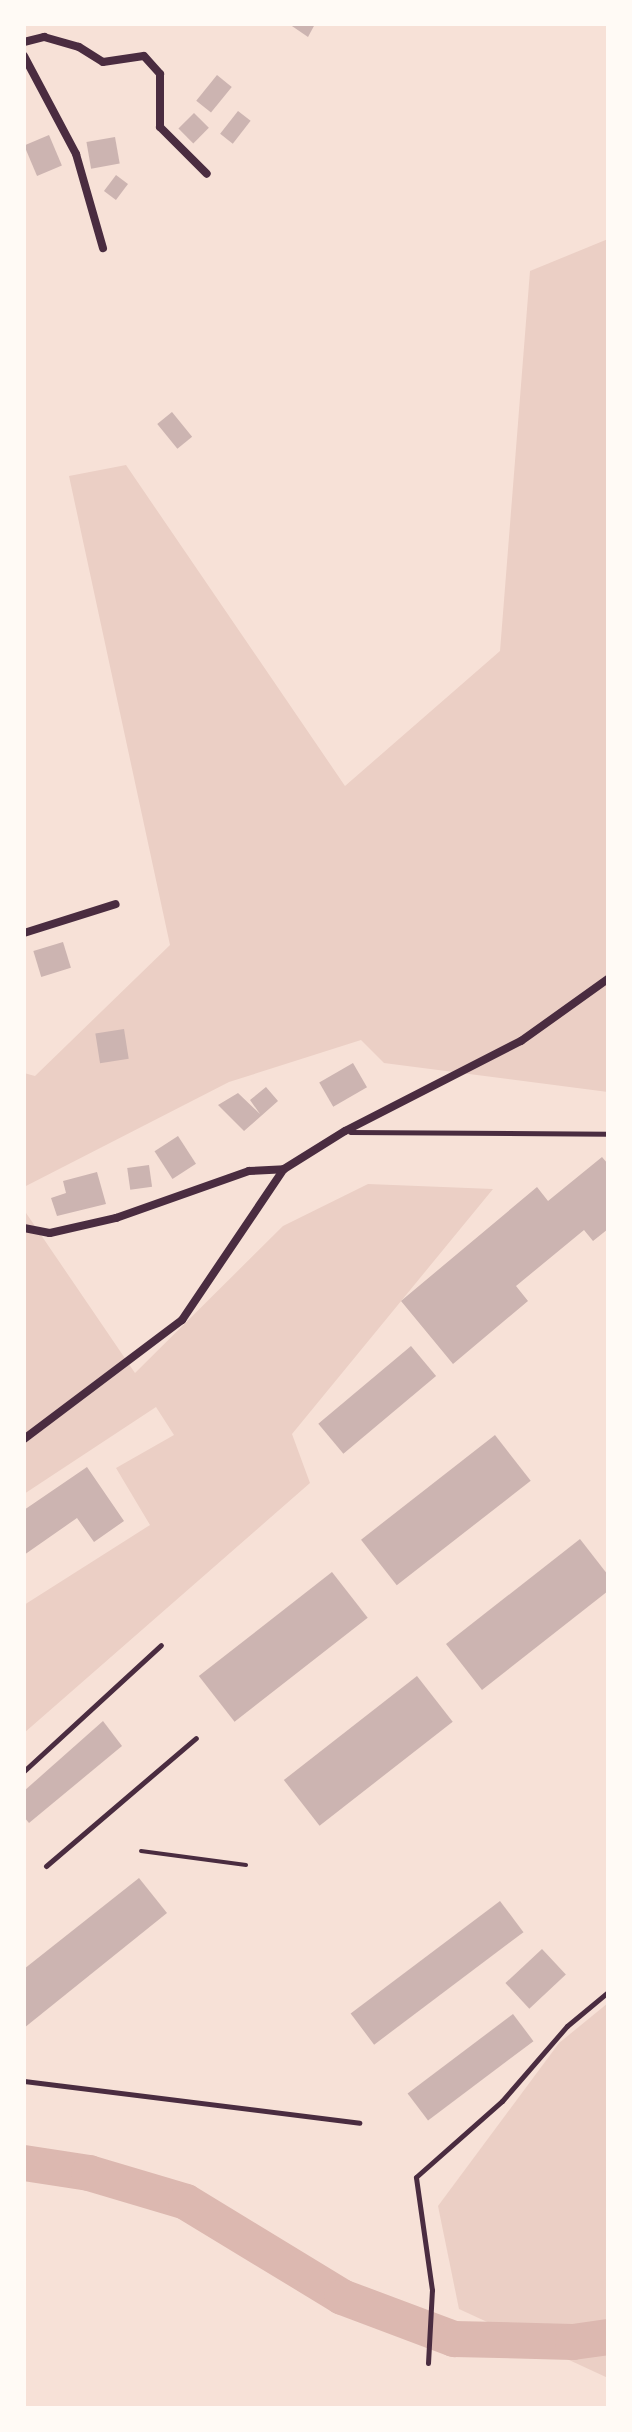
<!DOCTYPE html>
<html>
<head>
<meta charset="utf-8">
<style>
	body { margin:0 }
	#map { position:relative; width:632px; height:2432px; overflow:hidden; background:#f7e1d7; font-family:Cabin,sans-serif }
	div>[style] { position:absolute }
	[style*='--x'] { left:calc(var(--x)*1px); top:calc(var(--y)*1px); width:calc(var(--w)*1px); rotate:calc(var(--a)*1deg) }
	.green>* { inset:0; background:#ebcfc5 }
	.river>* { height:36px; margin:-18px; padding:0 18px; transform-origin:18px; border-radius:18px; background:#dcb8b0 }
	.building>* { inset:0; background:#ccb4b1; transform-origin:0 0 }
	.path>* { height:4px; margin:-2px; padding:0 2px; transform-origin:2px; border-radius:2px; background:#4a2c40 }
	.service>* { height:5px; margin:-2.5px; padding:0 2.5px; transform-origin:2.5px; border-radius:2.5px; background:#4a2c40 }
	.minor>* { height:8px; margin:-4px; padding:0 4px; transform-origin:4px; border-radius:4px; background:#4a2c40 }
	span { translate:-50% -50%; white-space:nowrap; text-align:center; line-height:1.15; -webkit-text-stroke:6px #fffaf5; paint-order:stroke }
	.frame { position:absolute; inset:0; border:26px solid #fffaf5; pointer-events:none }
</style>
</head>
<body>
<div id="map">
	<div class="green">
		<i style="clip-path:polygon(608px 239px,608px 1092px,384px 1063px,361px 1040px,229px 1082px,24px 1187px,24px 1073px,35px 1076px,170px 945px,69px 476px,126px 465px,345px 786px,500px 651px,530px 271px)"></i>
		<i style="clip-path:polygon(368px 1184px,493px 1189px,292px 1434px,310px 1483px,24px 1733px,24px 1605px,150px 1525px,116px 1468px,174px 1435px,156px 1407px,24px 1494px,24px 1210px,135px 1373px,283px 1226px)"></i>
		<i style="clip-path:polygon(608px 2003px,608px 2378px,459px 2309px,438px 2206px,559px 2043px)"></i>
	</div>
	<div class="river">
		<i style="--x:24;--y:2163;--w:66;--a:8.7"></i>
		<i style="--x:89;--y:2173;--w:101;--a:16.6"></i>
		<i style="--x:186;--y:2202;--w:183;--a:31.3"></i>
		<i style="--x:342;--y:2297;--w:120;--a:20.6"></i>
		<i style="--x:454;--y:2339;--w:119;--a:1.4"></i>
		<i style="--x:573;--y:2342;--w:35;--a:-8"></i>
	</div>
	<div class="building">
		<i style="clip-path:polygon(289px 24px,315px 24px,308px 37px)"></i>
		<i style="left:217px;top:75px;width:19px;height:33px;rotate:39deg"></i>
		<i style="left:238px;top:111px;width:16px;height:29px;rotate:38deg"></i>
		<i style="left:194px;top:113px;width:21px;height:22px;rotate:45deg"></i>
		<i style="left:49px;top:135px;width:33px;height:27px;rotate:67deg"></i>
		<i style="left:115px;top:137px;width:27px;height:29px;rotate:80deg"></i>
		<i style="left:116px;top:175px;width:15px;height:20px;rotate:37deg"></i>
		<i style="left:172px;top:412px;width:32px;height:19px;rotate:51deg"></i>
		<i style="left:63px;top:942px;width:27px;height:31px;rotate:73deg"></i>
		<i style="left:124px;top:1029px;width:30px;height:29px;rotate:81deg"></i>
		<i style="left:353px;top:1063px;width:28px;height:39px;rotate:60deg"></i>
		<i style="clip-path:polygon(266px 1087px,278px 1101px,244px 1131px,218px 1105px,238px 1093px,260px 1114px,250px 1100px)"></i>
		<i style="left:178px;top:1136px;width:33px;height:28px;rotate:57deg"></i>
		<i style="clip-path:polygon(602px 1157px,608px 1164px,608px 1229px,593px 1241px,584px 1230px,516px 1286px,528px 1301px,453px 1364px,401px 1301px,537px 1187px,548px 1201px)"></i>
		<i style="left:149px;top:1165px;width:22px;height:22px;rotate:82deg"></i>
		<i style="clip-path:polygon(97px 1172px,106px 1204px,57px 1216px,51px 1198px,66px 1193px,63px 1181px)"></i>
		<i style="left:411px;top:1346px;width:39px;height:121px;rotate:50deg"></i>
		<i style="left:495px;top:1435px;width:58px;height:170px;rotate:52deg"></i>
		<i style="clip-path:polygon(87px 1467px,124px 1521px,94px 1542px,77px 1518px,24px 1555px,24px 1510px)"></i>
		<i style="clip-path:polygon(580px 1539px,608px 1575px,608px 1591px,482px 1690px,446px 1644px)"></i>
		<i style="left:332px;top:1572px;width:58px;height:169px;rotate:52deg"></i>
		<i style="left:417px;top:1676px;width:58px;height:169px;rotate:52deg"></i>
		<i style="clip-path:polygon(103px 1721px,122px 1746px,29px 1823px,24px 1817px,24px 1791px)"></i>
		<i style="clip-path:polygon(139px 1878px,167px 1913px,24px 2028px,24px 1969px)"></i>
		<i style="left:500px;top:1901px;width:39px;height:187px;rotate:53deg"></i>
		<i style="left:542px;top:1949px;width:35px;height:50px;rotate:47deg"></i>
		<i style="left:513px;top:2014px;width:34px;height:132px;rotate:53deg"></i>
	</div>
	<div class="path">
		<i style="--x:141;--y:1851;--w:106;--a:7.6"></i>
	</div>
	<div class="service">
		<i style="--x:350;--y:1132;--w:258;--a:0.4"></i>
		<i style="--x:24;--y:1771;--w:186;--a:-42.6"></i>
		<i style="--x:46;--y:1866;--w:197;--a:-40.5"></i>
		<i style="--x:24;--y:2081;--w:338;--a:7.1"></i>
		<i style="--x:428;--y:2363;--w:73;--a:-86.9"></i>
		<i style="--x:432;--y:2290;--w:114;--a:-98.1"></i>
		<i style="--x:416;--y:2177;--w:115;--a:-41.5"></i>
		<i style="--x:502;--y:2101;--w:99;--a:-49.1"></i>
		<i style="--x:567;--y:2026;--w:53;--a:-39.7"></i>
	</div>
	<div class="minor">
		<i style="--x:24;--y:42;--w:21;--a:-14"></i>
		<i style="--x:44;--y:37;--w:36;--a:16"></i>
		<i style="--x:79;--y:47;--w:28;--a:32"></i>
		<i style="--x:103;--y:62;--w:41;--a:-8.3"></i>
		<i style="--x:144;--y:56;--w:24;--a:48"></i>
		<i style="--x:160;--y:74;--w:53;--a:90"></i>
		<i style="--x:160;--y:127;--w:66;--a:45"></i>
		<i style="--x:24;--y:56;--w:111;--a:62"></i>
		<i style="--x:76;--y:154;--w:98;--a:74"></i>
		<i style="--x:24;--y:933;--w:96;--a:-17.5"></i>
		<i style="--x:24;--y:1228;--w:26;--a:11"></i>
		<i style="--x:50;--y:1233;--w:68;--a:-12.8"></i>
		<i style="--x:116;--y:1218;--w:141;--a:-19.5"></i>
		<i style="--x:249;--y:1171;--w:35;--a:-3"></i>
		<i style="--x:24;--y:1439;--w:198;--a:-37"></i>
		<i style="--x:182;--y:1320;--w:182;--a:-56"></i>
		<i style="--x:284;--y:1169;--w:72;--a:-31.9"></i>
		<i style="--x:345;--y:1131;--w:198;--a:-27.1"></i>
		<i style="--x:521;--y:1041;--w:107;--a:-35.5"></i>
	</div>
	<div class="frame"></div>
</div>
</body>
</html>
